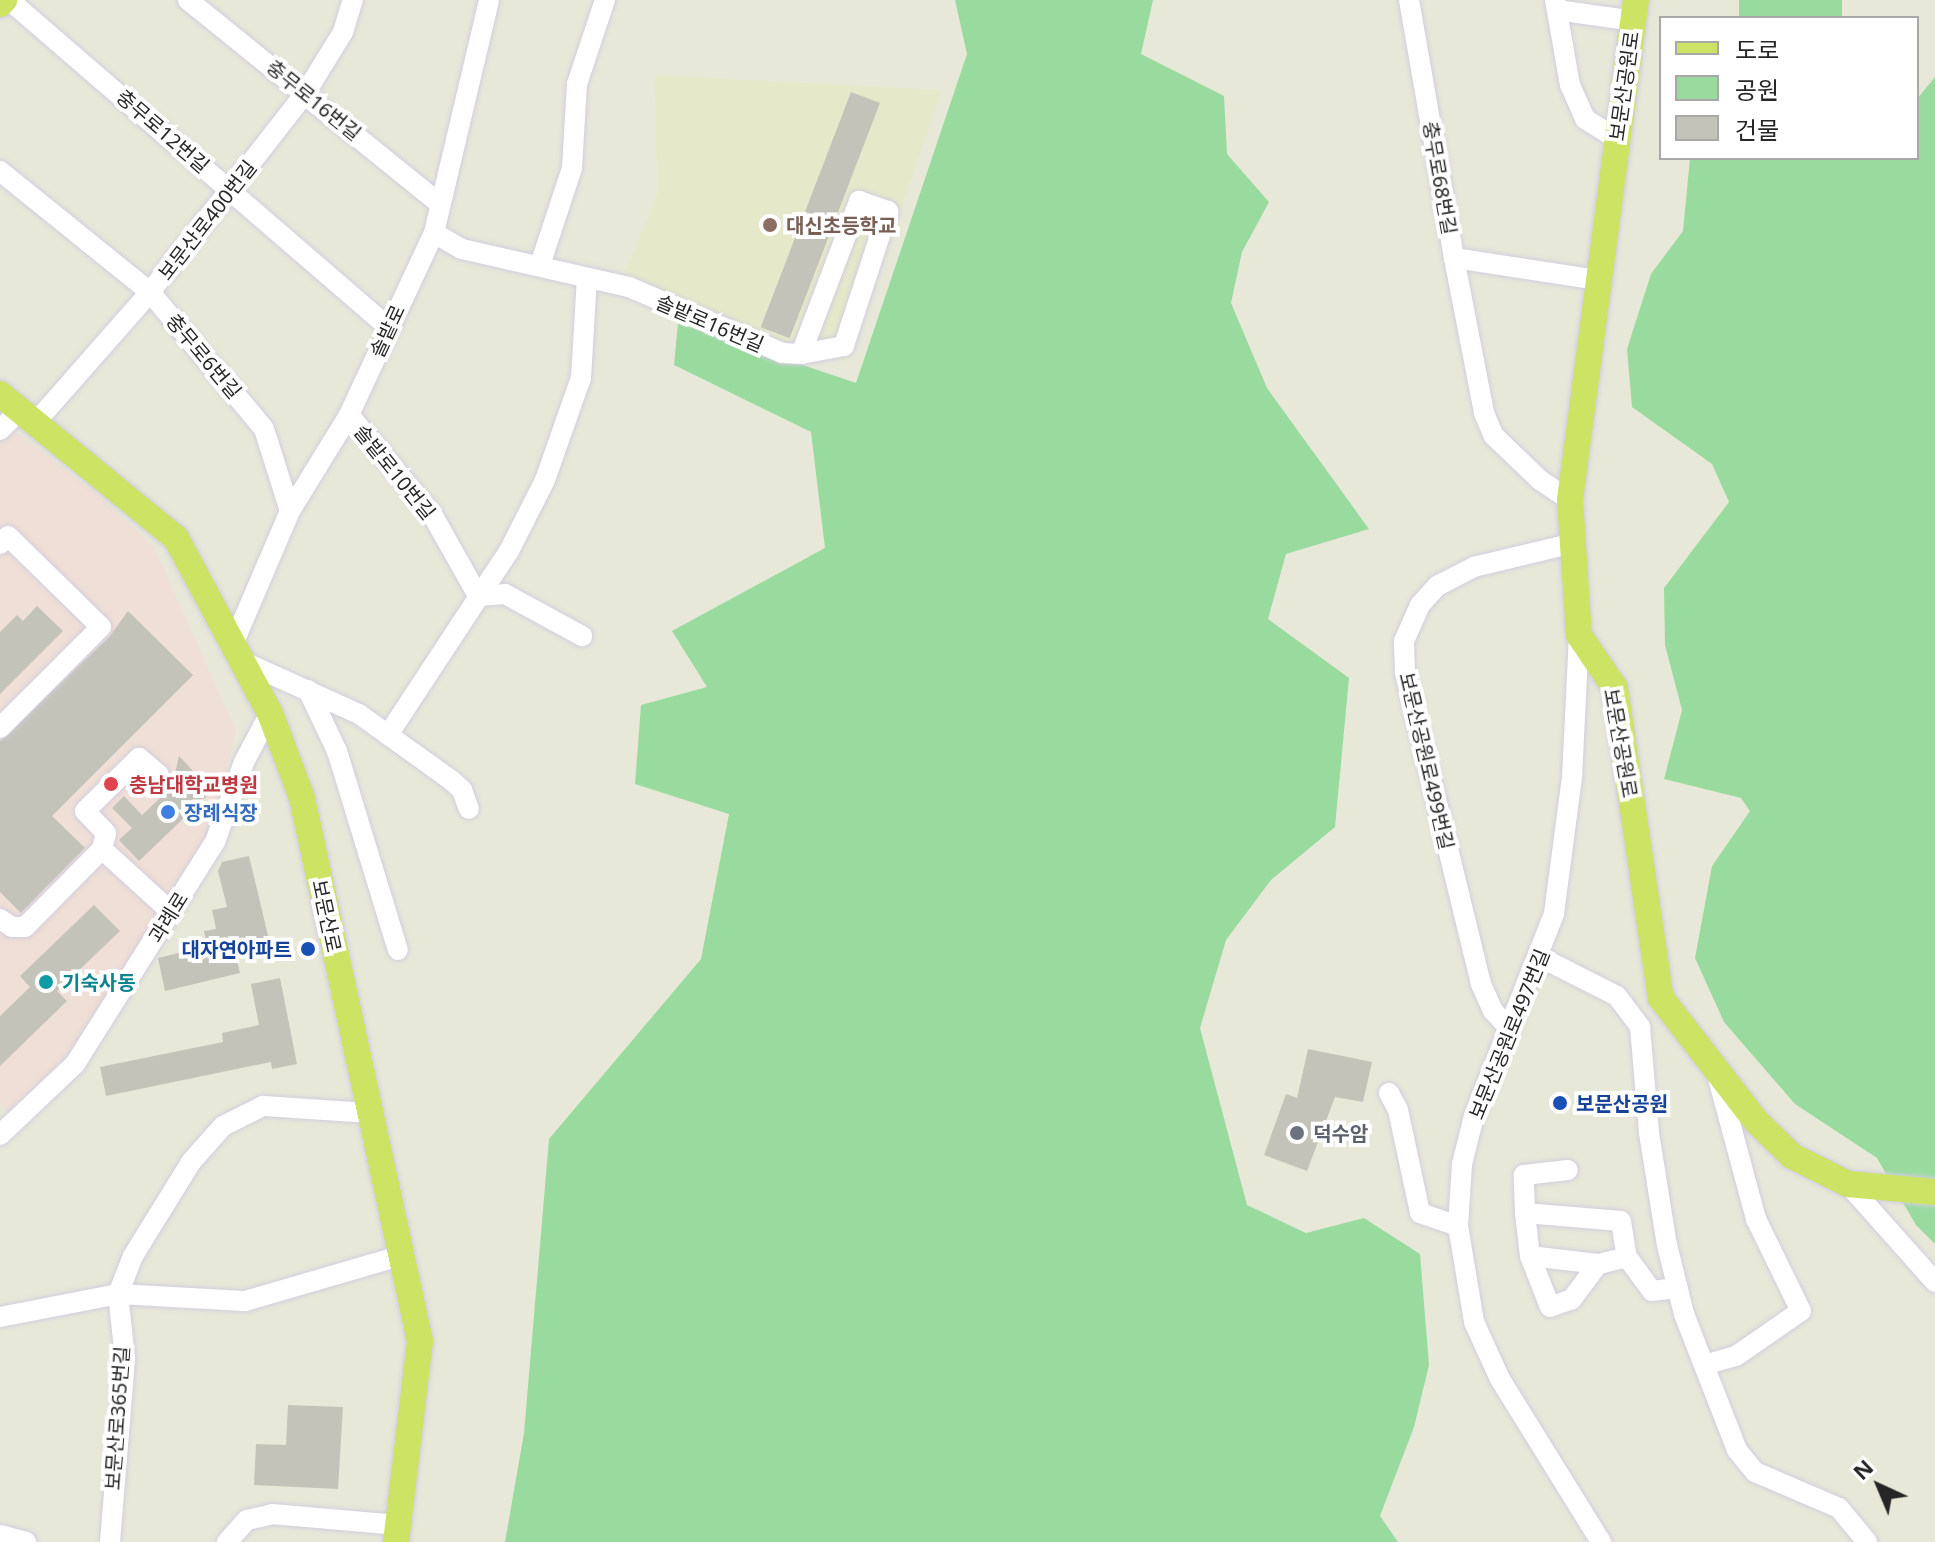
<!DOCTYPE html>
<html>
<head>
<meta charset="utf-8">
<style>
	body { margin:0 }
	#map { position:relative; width:1935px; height:1542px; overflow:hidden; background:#e8e8d9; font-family:"Noto Sans","Noto Sans KR",sans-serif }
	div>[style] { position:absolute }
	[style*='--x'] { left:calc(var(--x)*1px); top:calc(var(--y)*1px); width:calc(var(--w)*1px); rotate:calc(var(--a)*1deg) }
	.education>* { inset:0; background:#e6e9c9 }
	.medical>* { inset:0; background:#efdfd6 }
	.green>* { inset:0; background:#99db9e; transform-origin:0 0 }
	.building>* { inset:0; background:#c3c3b9; transform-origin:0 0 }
	.roads { filter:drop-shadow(0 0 2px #d2cede) drop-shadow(0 0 2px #d2cede) }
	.minor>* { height:20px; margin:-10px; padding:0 10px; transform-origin:10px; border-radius:10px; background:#fff }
	.major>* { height:26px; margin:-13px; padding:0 13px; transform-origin:13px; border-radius:13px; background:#cce363 }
	.dots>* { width:22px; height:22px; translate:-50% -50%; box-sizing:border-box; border:4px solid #fff; border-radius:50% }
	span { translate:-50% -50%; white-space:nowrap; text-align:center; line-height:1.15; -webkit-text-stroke:8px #fff; paint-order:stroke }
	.street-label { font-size:20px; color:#262626 }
	.education-label { font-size:20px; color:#785e54; font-weight:700 }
	.left { translate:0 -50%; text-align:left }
	.health-label { font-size:20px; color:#be3a42; font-weight:700 }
	.shop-label { font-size:20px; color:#366cbe; font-weight:700 }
	.transit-label { font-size:20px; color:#164399; font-weight:700 }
	.right { translate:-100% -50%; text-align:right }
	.culture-label { font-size:20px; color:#0d838f; font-weight:700 }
	.worship-label { font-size:20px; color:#5b616d; font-weight:700 }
	.legend { position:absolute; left:1659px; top:16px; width:260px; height:144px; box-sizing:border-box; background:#fff; border:2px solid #a8a8a8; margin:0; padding:10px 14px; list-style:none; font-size:24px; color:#262626 }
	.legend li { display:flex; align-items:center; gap:16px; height:40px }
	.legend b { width:40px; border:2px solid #a8a8a8 }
	.north { position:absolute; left:1839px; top:1446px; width:80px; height:80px; -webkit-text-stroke:6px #fff; paint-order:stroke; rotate:316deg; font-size:22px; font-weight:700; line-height:32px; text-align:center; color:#262626 }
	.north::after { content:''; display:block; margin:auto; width:28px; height:36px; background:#262626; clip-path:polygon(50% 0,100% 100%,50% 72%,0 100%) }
</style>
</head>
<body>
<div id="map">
	<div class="education">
		<i style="clip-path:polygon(654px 75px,942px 90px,848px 362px,685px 310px,623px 276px,658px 193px)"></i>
	</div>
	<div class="medical">
		<i style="clip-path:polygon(0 420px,95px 493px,154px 547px,236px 731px,209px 837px,77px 1043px,10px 1116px,0 1101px)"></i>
	</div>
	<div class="green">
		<i style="clip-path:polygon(955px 0,1153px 0,1141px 54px,1224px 96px,1227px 154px,1269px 202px,1242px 252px,1231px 303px,1267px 388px,1369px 529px,1286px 554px,1268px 619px,1349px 678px,1335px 827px,1271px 880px,1226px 940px,1200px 1028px,1247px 1205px,1306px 1233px,1364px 1218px,1420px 1254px,1429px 1365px,1414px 1427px,1380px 1516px,1398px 1542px,505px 1542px,524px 1433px,549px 1139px,701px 959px,729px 814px,635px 784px,641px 705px,707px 687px,672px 631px,825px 548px,811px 432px,674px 365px,678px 323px,856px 383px,967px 54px)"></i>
		<i style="left:1739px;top:0;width:103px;height:18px"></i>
		<i style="clip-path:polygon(1935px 77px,1935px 1244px,1916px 1225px,1877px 1158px,1795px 1104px,1724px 1022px,1695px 958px,1712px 866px,1750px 811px,1741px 798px,1664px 779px,1682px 710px,1665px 645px,1664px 588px,1729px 502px,1712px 464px,1632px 407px,1627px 349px,1651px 274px,1683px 231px,1690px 158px,1917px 158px,1917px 99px)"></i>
	</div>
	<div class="building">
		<i style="left:851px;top:92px;width:31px;height:252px;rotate:21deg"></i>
		<i style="clip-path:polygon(37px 606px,63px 631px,0 694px,0 632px,17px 615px,23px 621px)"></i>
		<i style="clip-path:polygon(128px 611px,193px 675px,52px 816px,85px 848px,21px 913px,0 892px,0 741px,110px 636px)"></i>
		<i style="clip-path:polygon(179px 756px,212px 791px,139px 861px,119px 840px,132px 828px,112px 808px,124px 796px,142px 815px,172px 787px)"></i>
		<i style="clip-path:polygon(249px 856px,270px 944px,235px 952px,240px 973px,165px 991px,158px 958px,207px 946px,204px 931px,216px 929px,212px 910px,227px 907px,218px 871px,222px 862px)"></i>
		<i style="clip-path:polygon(94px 905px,120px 931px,57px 991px,67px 1001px,0 1066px,0 1016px,30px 987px,20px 976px)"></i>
		<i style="clip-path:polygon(280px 978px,297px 1064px,272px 1069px,271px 1062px,106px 1096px,100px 1067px,223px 1042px,222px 1033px,259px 1025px,251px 984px)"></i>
		<i style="clip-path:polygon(1308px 1049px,1372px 1062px,1363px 1102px,1335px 1097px,1307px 1171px,1264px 1155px,1286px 1094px,1297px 1098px)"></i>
		<i style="clip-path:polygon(288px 1405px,343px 1407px,338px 1489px,254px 1485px,256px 1444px,286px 1445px)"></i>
	</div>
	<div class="roads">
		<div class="minor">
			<i style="--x:9;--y:0;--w:501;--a:40.79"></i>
			<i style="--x:188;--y:0;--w:323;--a:39"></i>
			<i style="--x:1409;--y:0;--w:262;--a:80.1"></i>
			<i style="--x:1454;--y:258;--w:146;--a:8.7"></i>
			<i style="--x:1555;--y:0;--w:86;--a:80"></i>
			<i style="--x:1570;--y:85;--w:37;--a:66"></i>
			<i style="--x:1585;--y:119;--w:36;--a:32"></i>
			<i style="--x:1557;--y:10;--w:78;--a:8.1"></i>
			<i style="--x:0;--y:171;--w:193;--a:38.9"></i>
			<i style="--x:150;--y:292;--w:178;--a:50.2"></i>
			<i style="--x:264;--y:429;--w:86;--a:72.4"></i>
			<i style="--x:434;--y:233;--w:32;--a:30"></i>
			<i style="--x:462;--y:249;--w:171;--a:12.8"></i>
			<i style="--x:629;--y:287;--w:167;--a:23.3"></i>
			<i style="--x:782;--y:353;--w:19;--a:3"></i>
			<i style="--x:801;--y:354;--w:164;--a:-69.2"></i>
			<i style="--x:859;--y:201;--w:31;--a:19"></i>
			<i style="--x:888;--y:211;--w:142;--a:108.1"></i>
			<i style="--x:844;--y:346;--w:44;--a:169.5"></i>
			<i style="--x:1454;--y:258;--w:158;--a:79"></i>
			<i style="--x:1484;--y:413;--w:25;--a:67"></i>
			<i style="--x:1494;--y:436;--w:64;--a:43.7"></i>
			<i style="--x:1540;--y:480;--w:36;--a:34"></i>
			<i style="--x:540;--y:265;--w:102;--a:-71.7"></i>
			<i style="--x:572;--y:168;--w:84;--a:-86.6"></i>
			<i style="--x:577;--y:84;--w:89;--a:-71.6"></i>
			<i style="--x:349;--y:415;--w:129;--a:50"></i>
			<i style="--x:432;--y:514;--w:94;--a:60.7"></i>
			<i style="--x:478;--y:596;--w:27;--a:-4"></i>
			<i style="--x:505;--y:594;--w:88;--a:28.6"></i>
			<i style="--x:35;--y:423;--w:174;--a:-48.7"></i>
			<i style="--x:150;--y:292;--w:254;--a:-52"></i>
			<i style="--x:306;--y:92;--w:70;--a:-58.3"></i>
			<i style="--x:343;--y:32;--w:34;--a:-73"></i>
			<i style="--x:0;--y:430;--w:28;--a:-45"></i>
			<i style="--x:0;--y:544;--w:11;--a:-45"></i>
			<i style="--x:8;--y:536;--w:130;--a:44.4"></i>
			<i style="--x:101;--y:627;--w:143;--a:135"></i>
			<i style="--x:1579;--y:635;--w:142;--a:92.8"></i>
			<i style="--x:1572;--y:777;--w:138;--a:97.5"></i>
			<i style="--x:1554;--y:914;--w:217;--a:111.6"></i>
			<i style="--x:1474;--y:1116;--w:49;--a:104"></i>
			<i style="--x:1462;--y:1164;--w:62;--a:93.7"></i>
			<i style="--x:1458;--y:1226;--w:97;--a:80.5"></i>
			<i style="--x:1474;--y:1322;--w:63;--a:65.5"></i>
			<i style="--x:1500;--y:1379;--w:192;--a:58.2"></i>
			<i style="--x:233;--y:644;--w:145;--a:-66.8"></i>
			<i style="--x:290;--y:511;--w:113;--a:-58.4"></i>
			<i style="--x:349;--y:415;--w:201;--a:-65"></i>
			<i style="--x:434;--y:233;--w:239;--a:-76.7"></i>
			<i style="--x:242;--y:661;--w:128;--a:24.4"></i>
			<i style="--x:359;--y:714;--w:113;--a:35.7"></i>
			<i style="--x:451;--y:780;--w:15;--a:42"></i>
			<i style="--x:462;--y:790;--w:20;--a:70"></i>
			<i style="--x:308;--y:690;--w:68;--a:64.6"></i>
			<i style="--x:337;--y:751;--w:208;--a:73"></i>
			<i style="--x:388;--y:735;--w:220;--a:-56.7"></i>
			<i style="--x:509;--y:551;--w:80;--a:-63.1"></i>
			<i style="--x:545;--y:480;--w:108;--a:-70.6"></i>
			<i style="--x:581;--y:378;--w:100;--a:-86.6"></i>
			<i style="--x:102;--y:849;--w:16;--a:-76"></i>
			<i style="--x:106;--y:833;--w:30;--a:-134"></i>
			<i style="--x:85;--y:811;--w:76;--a:-44.5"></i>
			<i style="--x:139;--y:758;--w:26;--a:40"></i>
			<i style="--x:0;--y:919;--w:14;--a:34"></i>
			<i style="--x:12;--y:927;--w:13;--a:0"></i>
			<i style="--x:25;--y:927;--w:110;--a:-45.4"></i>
			<i style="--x:102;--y:849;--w:93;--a:42.4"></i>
			<i style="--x:1540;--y:957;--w:86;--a:26.9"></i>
			<i style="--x:1617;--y:996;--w:39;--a:53"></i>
			<i style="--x:1640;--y:1027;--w:106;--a:85.1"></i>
			<i style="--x:1649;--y:1133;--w:113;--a:80.9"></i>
			<i style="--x:1667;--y:1245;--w:71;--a:76.2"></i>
			<i style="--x:1684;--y:1314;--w:146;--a:68.7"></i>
			<i style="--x:1737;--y:1450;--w:28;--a:51"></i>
			<i style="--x:1755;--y:1472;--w:91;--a:23.2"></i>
			<i style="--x:1839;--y:1508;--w:44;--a:50.5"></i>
			<i style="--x:1510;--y:1029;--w:25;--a:-133"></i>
			<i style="--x:1493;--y:1011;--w:30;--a:-114"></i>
			<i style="--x:1481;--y:984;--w:321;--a:-103.7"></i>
			<i style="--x:1405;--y:672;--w:31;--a:-92"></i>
			<i style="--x:1404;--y:641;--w:39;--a:-66"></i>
			<i style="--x:1420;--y:605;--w:25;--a:-48"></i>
			<i style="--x:1437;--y:586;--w:42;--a:-27.2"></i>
			<i style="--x:1474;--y:567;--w:103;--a:-13.5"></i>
			<i style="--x:1389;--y:1093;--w:19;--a:62"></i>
			<i style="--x:1398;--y:1110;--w:105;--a:77.9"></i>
			<i style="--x:1420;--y:1213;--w:40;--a:18.9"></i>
			<i style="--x:0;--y:1135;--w:103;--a:-43.4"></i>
			<i style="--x:75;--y:1064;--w:262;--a:-57.8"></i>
			<i style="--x:215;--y:842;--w:85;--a:-70.1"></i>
			<i style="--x:244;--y:762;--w:55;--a:-62"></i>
			<i style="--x:1848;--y:1184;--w:131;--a:48.4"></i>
			<i style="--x:1525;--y:1213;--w:38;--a:-92"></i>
			<i style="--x:1524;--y:1175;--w:44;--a:-6.5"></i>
			<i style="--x:1530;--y:1256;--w:68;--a:6.7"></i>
			<i style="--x:1627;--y:1257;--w:30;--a:166"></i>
			<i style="--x:1598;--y:1264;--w:44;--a:126.6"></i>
			<i style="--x:1572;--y:1299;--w:23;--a:160"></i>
			<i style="--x:1550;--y:1307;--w:55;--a:-111.4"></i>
			<i style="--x:1530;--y:1256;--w:43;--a:-96.6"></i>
			<i style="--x:1525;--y:1213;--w:96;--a:4.8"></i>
			<i style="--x:1621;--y:1221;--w:36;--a:81"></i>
			<i style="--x:1627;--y:1257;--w:42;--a:53.7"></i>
			<i style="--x:1652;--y:1291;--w:26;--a:-7"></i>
			<i style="--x:0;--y:1317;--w:120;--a:-11"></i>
			<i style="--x:118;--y:1294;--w:127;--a:3.2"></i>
			<i style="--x:245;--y:1301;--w:165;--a:-16.2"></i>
			<i style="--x:1704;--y:1365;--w:33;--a:-16"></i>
			<i style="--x:1736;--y:1356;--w:79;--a:-34.7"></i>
			<i style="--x:1801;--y:1311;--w:102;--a:-116.1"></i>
			<i style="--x:1756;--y:1219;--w:150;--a:-105.1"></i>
			<i style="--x:0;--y:1535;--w:27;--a:15"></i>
			<i style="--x:110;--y:1542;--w:185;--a:-85.3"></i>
			<i style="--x:125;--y:1358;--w:64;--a:-96.2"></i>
			<i style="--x:118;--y:1294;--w:41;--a:-68.5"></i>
			<i style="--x:133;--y:1256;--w:110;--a:-58.3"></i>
			<i style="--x:191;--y:1162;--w:48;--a:-48.4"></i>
			<i style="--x:223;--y:1126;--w:45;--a:-26.6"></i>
			<i style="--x:263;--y:1106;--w:105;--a:3.8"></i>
			<i style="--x:227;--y:1542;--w:30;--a:-48"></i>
			<i style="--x:247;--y:1520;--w:26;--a:-13"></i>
			<i style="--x:272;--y:1514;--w:127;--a:5"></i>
		</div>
		<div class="major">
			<i style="--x:1636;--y:0;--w:504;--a:97.52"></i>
			<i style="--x:1570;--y:500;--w:135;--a:86.2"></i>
			<i style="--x:1579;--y:635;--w:64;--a:55.8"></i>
			<i style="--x:1615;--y:688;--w:313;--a:81.6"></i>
			<i style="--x:1661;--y:998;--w:157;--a:52.3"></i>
			<i style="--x:1757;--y:1122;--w:49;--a:44.2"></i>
			<i style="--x:1792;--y:1156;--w:63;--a:26.6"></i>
			<i style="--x:1848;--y:1184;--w:87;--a:5.3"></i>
			<i style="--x:0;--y:4;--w:6;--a:-45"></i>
			<i style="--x:0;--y:394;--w:227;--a:39.3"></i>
			<i style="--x:176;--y:538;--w:199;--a:61.8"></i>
			<i style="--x:270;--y:713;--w:91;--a:69.4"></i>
			<i style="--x:302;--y:798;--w:556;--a:77.74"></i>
			<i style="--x:420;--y:1341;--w:202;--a:96.8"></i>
		</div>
	</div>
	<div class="dots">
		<i style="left:770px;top:225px;background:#8d6e63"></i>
		<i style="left:111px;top:784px;background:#e0444e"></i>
		<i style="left:168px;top:812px;background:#3f7fe0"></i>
		<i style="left:308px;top:949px;background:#1a4fb4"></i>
		<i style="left:46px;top:982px;background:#0f9aa8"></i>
		<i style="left:1560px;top:1103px;background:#1a4fb4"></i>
		<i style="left:1297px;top:1133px;background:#6b7280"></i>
	</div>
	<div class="street-label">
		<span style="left:1624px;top:86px;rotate:-82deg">보문산공원로</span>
		<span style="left:314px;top:100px;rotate:39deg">충무로16번길</span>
		<span style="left:163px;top:131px;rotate:41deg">충무로12번길</span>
		<span style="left:1440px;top:178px;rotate:80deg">충무로68번길</span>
		<span style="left:207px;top:220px;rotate:-52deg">보문산로400번길</span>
		<span style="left:710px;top:323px;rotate:23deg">솔밭로16번길</span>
		<span style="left:387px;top:331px;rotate:-65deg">솔밭로</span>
		<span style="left:204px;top:356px;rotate:50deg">충무로6번길</span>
		<span style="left:395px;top:472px;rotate:51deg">솔밭로10번길</span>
		<span style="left:1621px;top:743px;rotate:80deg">보문산공원로</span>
		<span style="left:1427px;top:761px;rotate:77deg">보문산공원로499번길</span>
		<span style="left:327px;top:916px;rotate:78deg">보문산로</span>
		<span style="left:168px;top:917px;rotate:-58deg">과례로</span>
		<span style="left:1509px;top:1034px;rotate:-68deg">보문산공원로497번길</span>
		<span style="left:117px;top:1418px;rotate:-86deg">보문산로365번길</span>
	</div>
	<div class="education-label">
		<span class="left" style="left:786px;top:225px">대신초등학교</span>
	</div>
	<div class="health-label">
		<span class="left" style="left:129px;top:784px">충남대학교병원</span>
	</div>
	<div class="shop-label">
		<span class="left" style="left:184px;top:812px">장례식장</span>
	</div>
	<div class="transit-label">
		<span class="right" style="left:292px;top:949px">대자연아파트</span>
		<span class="left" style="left:1576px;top:1103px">보문산공원</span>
	</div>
	<div class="culture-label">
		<span class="left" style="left:62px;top:982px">기숙사동</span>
	</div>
	<div class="worship-label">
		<span class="left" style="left:1313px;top:1133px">덕수암</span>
	</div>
	<ul class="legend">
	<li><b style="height:10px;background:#cce363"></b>도로</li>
	<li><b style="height:22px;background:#99db9e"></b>공원</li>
	<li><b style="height:22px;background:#c3c3b9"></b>건물</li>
	</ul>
	<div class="north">N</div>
</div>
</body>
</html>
